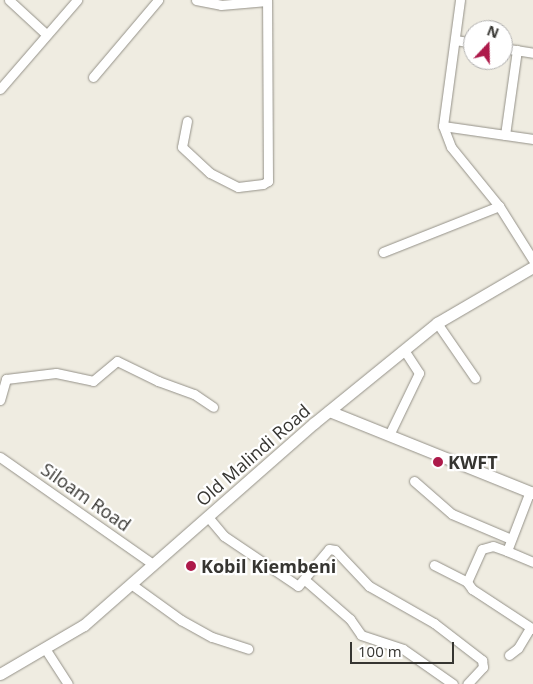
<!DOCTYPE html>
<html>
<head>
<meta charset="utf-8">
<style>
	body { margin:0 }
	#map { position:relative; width:533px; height:684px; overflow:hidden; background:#efece1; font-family:"Open Sans",sans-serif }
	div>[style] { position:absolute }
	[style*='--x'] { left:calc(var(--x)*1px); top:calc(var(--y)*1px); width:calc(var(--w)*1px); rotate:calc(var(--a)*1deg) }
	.roads { filter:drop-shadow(0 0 1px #949188) drop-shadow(0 0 1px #949188) }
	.minor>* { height:9px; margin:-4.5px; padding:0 4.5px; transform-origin:4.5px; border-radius:4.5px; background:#fff }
	.major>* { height:11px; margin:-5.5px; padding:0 5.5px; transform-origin:5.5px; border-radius:5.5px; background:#fff }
	.dots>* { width:14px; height:14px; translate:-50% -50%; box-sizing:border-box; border:2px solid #fff; border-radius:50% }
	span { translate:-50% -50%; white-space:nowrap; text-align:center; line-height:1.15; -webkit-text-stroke:4.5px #fff; paint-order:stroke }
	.street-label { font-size:18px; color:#363531 }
	.poi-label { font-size:18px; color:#363531; font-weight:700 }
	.left { translate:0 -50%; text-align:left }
	.north { position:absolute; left:463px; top:20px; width:50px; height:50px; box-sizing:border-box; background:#fff; border:1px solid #afaead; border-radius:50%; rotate:21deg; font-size:14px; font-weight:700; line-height:20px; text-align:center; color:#363531 }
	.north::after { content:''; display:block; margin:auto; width:18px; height:22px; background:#ad1a4a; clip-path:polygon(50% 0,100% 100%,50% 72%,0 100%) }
	.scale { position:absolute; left:350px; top:642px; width:104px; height:22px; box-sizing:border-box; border:2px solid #363531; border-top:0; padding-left:6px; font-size:15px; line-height:18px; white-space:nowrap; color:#363531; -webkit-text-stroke:4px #fff; paint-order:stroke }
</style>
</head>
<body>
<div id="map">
	<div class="roads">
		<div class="minor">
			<i style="--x:9;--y:0;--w:50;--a:42.6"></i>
			<i style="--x:196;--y:0;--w:25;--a:11"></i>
			<i style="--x:221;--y:5;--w:46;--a:-5"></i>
			<i style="--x:460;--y:0;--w:127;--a:97.7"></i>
			<i style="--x:443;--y:126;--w:22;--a:69"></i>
			<i style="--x:451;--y:147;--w:76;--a:50.9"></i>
			<i style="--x:499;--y:206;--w:64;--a:57.8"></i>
			<i style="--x:455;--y:40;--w:18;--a:9"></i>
			<i style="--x:503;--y:48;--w:30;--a:9"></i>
			<i style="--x:93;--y:77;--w:101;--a:-49.8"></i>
			<i style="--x:0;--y:89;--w:118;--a:-49.1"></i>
			<i style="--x:187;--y:121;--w:26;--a:101"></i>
			<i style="--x:182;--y:147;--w:38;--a:43"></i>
			<i style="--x:210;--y:173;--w:31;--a:27"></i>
			<i style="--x:238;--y:187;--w:25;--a:-7"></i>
			<i style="--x:263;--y:184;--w:6;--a:-31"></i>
			<i style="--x:268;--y:181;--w:181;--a:-90.3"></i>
			<i style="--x:443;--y:126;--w:91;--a:8.2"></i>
			<i style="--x:505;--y:135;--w:86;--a:-82"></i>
			<i style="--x:383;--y:252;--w:125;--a:-21.6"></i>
			<i style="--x:437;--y:323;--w:67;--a:55.4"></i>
			<i style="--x:0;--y:400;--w:22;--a:-74"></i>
			<i style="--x:6;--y:379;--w:50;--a:-6.8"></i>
			<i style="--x:56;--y:373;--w:38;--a:12"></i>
			<i style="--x:93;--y:381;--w:31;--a:-40"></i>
			<i style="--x:117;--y:361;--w:46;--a:26"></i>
			<i style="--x:158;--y:381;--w:38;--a:20"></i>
			<i style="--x:194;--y:394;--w:23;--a:34"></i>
			<i style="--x:389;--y:435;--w:69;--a:-64.2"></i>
			<i style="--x:419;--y:373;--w:27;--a:-123"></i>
			<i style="--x:0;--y:457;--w:187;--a:35"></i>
			<i style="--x:414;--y:481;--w:50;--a:41"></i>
			<i style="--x:452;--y:514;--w:64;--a:23"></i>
			<i style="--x:530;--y:491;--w:64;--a:111"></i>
			<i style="--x:507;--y:551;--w:28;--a:23"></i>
			<i style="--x:208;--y:517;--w:25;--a:50"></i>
			<i style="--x:224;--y:536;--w:89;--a:34"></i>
			<i style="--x:298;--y:586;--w:48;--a:-50"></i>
			<i style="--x:329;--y:549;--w:6;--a:9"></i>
			<i style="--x:335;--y:550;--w:50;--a:46.6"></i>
			<i style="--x:369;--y:586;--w:75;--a:29.6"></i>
			<i style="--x:434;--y:623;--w:61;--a:37.6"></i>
			<i style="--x:482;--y:660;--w:7;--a:82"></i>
			<i style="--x:483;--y:667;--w:23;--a:133"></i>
			<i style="--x:434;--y:565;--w:37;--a:27"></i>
			<i style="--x:467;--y:582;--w:9;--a:54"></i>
			<i style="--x:472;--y:589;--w:73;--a:33.3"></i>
			<i style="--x:305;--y:580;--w:60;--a:40.9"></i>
			<i style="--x:350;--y:619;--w:19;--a:55"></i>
			<i style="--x:361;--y:635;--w:44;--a:18.4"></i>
			<i style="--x:403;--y:649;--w:61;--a:35"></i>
			<i style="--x:467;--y:582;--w:36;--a:-66"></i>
			<i style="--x:482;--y:549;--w:11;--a:-15"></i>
			<i style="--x:493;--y:546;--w:15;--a:20"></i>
			<i style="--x:131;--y:584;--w:62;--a:35.8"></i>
			<i style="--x:181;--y:620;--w:35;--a:29"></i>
			<i style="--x:212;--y:637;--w:38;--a:18"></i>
			<i style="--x:46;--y:650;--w:40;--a:57.1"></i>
			<i style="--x:509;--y:655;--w:11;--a:-38"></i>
			<i style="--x:518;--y:648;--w:23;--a:-59"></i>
		</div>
		<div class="major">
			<i style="--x:329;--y:411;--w:220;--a:21.9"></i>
			<i style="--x:0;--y:674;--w:97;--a:-30.3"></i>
			<i style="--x:84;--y:625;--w:306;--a:-41.3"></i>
			<i style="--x:314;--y:423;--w:159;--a:-39.1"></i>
			<i style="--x:437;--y:323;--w:111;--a:-30.3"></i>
		</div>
	</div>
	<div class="dots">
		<i style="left:438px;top:462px;background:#ad1a4a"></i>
		<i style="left:191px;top:566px;background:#ad1a4a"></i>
	</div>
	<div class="street-label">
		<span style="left:253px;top:455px;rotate:-41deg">Old Malindi Road</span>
		<span style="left:86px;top:497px;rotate:35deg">Siloam Road</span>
	</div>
	<div class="poi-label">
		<span class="left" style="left:448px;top:462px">KWFT</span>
		<span class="left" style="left:201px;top:566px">Kobil Kiembeni</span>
	</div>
	<div class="north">N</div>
	<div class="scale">100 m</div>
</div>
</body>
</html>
